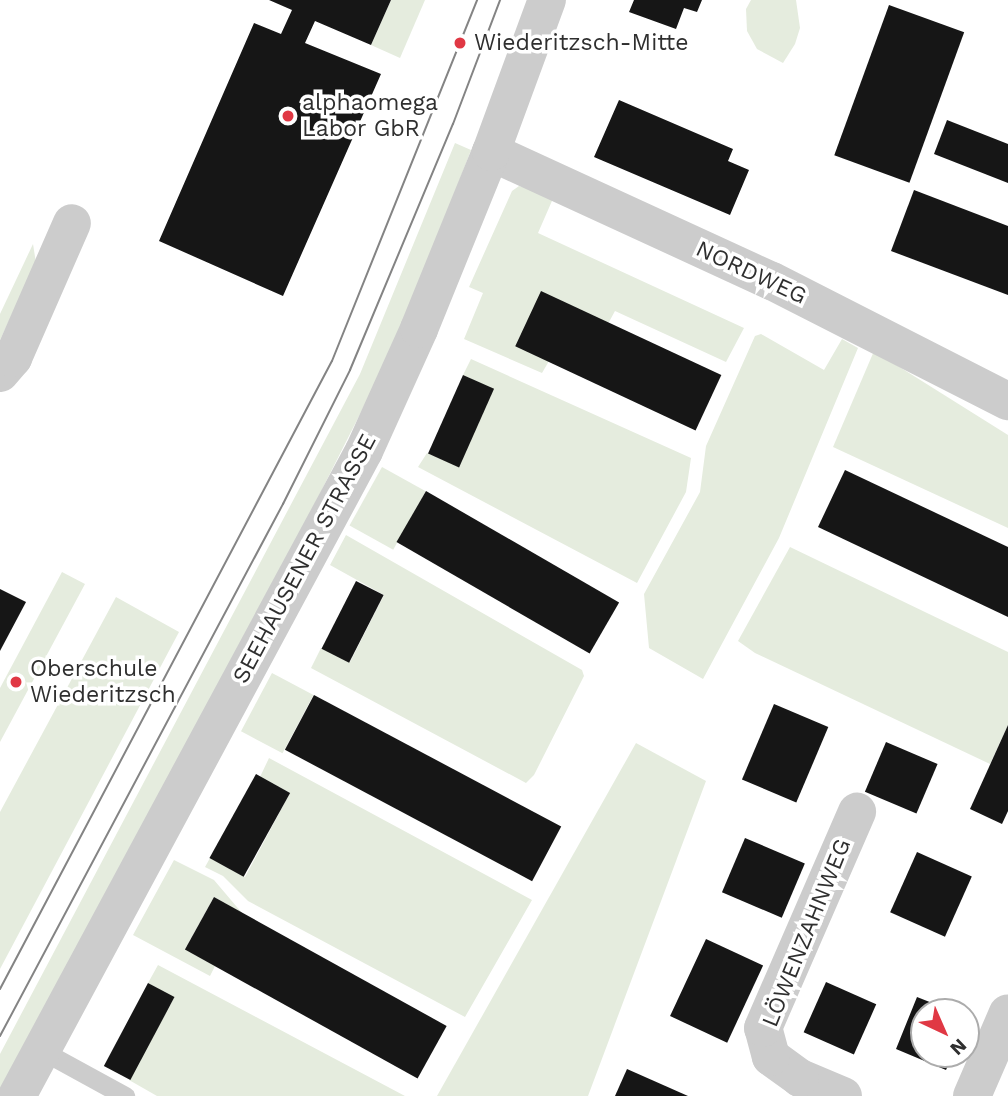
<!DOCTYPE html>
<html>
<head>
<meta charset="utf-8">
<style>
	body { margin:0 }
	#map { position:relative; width:1008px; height:1096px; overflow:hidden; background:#fff; font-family:"Work Sans",sans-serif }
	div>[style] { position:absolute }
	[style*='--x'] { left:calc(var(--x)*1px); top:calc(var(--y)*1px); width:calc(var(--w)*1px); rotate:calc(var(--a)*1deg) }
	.green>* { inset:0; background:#e5ecde; transform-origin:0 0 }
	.building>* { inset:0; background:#161616; transform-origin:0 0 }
	.service>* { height:19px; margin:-9.5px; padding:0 9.5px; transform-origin:9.5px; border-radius:9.5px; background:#ccc }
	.minor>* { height:38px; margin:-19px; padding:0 19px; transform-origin:19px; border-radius:19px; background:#ccc }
	.tram>* { height:2px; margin:-1px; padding:0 1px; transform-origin:1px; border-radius:1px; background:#848484 }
	.dots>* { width:19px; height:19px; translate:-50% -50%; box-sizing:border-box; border:4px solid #fff; border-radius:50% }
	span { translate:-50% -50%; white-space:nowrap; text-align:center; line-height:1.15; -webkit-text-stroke:7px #fff; paint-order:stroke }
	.poi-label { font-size:23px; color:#2f2f2f }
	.left { translate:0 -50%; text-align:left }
	.street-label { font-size:23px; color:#2f2f2f }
	.north { position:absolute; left:910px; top:998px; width:70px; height:70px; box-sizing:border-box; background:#fff; border:2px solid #acacac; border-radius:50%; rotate:136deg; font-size:19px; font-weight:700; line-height:28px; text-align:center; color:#2f2f2f }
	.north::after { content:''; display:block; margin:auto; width:24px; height:32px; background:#e03844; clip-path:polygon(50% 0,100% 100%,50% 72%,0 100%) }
</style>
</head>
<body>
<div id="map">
	<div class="green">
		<i style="clip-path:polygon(391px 0,425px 0,400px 58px,371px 45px)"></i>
		<i style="clip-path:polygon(751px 0,796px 0,800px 28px,795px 44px,783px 63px,757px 49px,747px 31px,746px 9px)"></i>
		<i style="clip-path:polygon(455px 143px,471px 150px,402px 331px,308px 517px,0 1094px,0 1054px,360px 374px)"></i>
		<i style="clip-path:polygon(519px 186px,555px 194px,538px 233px,744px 328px,726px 362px,615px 311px,609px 322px,549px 361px,542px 373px,464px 339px,483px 293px,469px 287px,512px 191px)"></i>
		<i style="clip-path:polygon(33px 244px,36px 263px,0 340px,0 314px)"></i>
		<i style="clip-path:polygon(761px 334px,824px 370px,842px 339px,858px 348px,779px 538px,703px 679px,649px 648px,644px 594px,700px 492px,706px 446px,755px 336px)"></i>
		<i style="clip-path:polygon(874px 351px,1008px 435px,1008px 528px,833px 447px)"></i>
		<i style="clip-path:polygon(471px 359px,691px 458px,686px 492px,637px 583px,418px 467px,427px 453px,458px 466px,493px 389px,463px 375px)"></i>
		<i style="left:382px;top:467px;width:50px;height:67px;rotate:29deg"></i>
		<i style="clip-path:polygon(346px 535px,582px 670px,584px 676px,534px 775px,526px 783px,311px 668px,321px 648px,350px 662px,384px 595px,330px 565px)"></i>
		<i style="clip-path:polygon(790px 547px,1008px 652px,1008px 725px,990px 764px,755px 653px,738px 641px)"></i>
		<i style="clip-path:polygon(62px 572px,85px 584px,0 742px,0 688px)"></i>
		<i style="clip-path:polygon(116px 597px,179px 632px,0 969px,0 812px)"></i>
		<i style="left:272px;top:673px;width:47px;height:66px;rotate:28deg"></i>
		<i style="clip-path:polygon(636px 743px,706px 781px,588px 1096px,437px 1096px)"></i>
		<i style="clip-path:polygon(269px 758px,532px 900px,465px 1017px,248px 901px,223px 876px,205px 867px,210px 858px,245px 877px,290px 793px,260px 777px)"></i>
		<i style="clip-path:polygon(174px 860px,214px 880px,242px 913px,214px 897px,185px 949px,215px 966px,210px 976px,133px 935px)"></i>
		<i style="clip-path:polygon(158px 965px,405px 1096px,157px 1096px,129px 1080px,174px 998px,148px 983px)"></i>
	</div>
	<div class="building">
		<i style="clip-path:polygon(269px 0,391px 0,371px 45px,315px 21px,305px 43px,381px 74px,283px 296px,159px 241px,254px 23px,281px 34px,292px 10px)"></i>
		<i style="clip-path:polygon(634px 0,702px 0,697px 12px,684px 8px,676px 29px,629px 12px)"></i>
		<i style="left:889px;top:5px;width:80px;height:160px;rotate:20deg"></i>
		<i style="clip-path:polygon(619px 100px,733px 149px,728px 161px,749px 170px,730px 215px,594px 157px)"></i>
		<i style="clip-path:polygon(947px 120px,1008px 144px,1008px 183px,934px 154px)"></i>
		<i style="clip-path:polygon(914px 190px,1008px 226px,1008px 295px,891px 251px)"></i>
		<i style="left:541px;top:291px;width:199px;height:61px;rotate:25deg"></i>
		<i style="left:463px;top:375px;width:34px;height:86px;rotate:24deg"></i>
		<i style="clip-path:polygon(845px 470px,1008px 547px,1008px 617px,818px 527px)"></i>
		<i style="left:426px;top:491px;width:223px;height:59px;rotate:30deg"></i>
		<i style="left:356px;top:581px;width:31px;height:76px;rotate:27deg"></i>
		<i style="clip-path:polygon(0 589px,26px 602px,0 651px)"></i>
		<i style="left:314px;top:695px;width:280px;height:62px;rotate:28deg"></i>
		<i style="left:774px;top:704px;width:59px;height:82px;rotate:23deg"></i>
		<i style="clip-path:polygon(1008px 725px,1008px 811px,1002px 824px,970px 809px)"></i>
		<i style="left:886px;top:742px;width:56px;height:54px;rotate:23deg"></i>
		<i style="left:256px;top:774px;width:39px;height:96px;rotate:29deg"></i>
		<i style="left:745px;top:838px;width:65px;height:59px;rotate:23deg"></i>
		<i style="left:917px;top:852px;width:60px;height:66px;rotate:24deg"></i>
		<i style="left:214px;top:897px;width:266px;height:60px;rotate:29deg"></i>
		<i style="left:706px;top:939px;width:63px;height:85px;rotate:25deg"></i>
		<i style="left:826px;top:982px;width:55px;height:55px;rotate:24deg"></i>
		<i style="left:148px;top:983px;width:30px;height:94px;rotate:28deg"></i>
		<i style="clip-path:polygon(917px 997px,955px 1012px,924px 1012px,924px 1054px,953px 1054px,946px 1070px,896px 1049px)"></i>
		<i style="clip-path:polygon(627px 1069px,688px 1096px,615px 1096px)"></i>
	</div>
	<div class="service">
		<i style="--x:41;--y:1050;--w:96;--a:28.7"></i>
	</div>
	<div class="minor">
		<i style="--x:491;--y:152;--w:309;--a:24.7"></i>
		<i style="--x:772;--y:281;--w:265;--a:27"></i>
		<i style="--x:0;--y:373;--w:20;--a:-49"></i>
		<i style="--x:13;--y:358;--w:147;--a:-66.4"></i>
		<i style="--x:17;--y:1096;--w:732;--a:-61.72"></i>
		<i style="--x:364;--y:451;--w:134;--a:-65.7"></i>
		<i style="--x:419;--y:329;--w:191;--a:-67.9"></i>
		<i style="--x:491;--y:152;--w:162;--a:-69.8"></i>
		<i style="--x:843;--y:1096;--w:47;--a:-157.3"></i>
		<i style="--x:800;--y:1078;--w:36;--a:-144"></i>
		<i style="--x:771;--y:1057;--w:30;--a:-105"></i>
		<i style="--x:763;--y:1028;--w:236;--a:-66.5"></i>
		<i style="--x:972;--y:1096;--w:90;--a:-66.6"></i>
	</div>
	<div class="tram">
		<i style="--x:0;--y:989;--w:710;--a:-62.14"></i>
		<i style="--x:332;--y:361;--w:389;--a:-68.1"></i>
		<i style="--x:0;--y:1036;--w:603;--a:-61.99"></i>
		<i style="--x:283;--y:504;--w:150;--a:-63.4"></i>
		<i style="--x:350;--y:370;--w:267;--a:-67.3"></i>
		<i style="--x:453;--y:124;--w:133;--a:-69.2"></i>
	</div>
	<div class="dots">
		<i style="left:460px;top:43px;background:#e03844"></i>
		<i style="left:288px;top:116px;background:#e03844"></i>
		<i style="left:16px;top:682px;background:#e03844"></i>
	</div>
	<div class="poi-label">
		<span class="left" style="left:474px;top:43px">Wiederitzsch-Mitte</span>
		<span class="left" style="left:302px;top:116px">alphaomega<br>Labor GbR</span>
		<span class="left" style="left:30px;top:682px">Oberschule<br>Wiederitzsch</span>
	</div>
	<div class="street-label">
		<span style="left:751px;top:273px;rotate:25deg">NORDWEG</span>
		<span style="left:305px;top:559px;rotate:-62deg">SEEHAUSENER STRASSE</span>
		<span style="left:807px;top:933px;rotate:-68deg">LÖWENZAHNWEG</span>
	</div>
	<div class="north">N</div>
</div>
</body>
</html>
